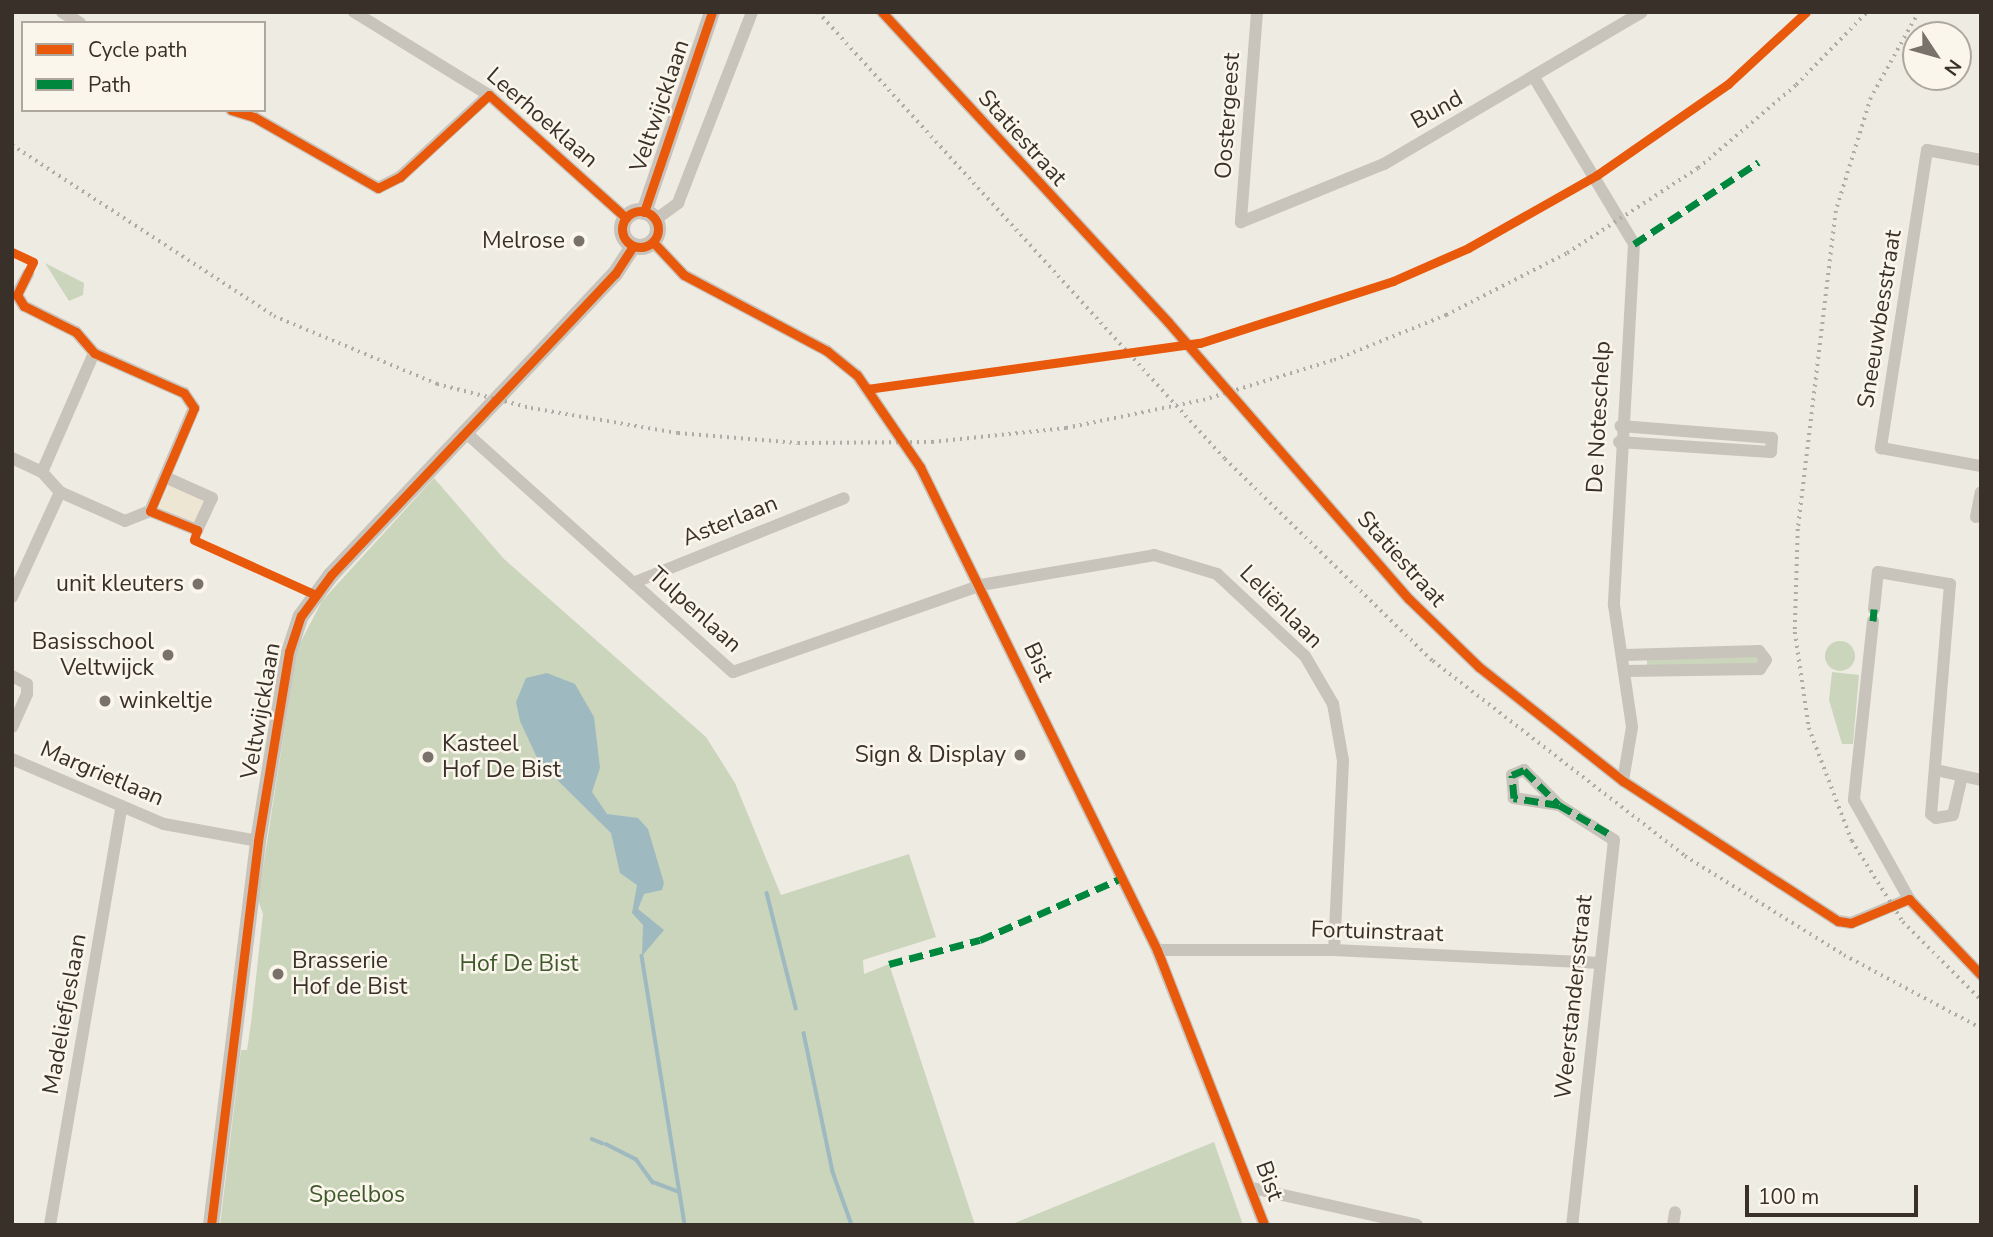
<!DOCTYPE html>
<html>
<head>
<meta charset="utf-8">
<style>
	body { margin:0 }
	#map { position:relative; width:1993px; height:1237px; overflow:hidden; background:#eeebe3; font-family:"Nunito Sans",sans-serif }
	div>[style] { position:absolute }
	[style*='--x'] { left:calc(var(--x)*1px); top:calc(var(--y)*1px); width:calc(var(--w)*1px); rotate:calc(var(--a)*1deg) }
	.green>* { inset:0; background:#cbd5bc; transform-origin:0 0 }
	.round { border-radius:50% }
	.plaza>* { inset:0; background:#ede6d2; transform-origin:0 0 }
	.water>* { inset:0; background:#9eb9c0 }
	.stream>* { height:3.5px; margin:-1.75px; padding:0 1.75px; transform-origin:1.75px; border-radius:1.75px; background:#9eb9c0 }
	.minor>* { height:12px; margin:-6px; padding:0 6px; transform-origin:6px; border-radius:6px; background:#c8c3bb }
	.tertiary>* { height:16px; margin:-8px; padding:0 8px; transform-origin:8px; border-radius:8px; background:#c8c3bb }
	.tertiary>.ring { margin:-8px; padding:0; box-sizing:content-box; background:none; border:16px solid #c8c3bb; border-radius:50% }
	.rail>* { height:3.5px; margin-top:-1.75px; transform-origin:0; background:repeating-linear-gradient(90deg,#afaca6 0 2px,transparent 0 7px) }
	.quiet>* { height:7px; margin-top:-3.5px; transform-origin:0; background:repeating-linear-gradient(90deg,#00873e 0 14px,transparent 0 21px) }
	.cycleway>* { height:9px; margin:-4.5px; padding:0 4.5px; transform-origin:4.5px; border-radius:4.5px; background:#e8590c }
	.cycleway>.ring { margin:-4.5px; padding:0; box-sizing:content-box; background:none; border:9px solid #e8590c; border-radius:50% }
	.dots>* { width:19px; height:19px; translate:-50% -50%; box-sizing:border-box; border:4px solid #faf6eb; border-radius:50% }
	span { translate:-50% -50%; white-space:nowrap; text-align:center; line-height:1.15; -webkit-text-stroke:5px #faf6eb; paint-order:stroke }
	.street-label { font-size:23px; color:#393129 }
	.poi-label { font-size:23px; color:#393129 }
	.right { translate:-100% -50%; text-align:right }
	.left { translate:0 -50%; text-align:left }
	.park-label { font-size:23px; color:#3f582c }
	.frame { position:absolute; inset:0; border:14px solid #393129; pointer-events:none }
	.legend { position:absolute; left:21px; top:21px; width:245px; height:91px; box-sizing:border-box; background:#faf6eb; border:2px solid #ada79d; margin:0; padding:9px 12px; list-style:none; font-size:21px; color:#393129 }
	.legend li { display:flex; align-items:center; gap:14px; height:35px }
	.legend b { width:35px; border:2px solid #ada79d }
	.north { position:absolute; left:1902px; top:21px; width:70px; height:70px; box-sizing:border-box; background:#faf6eb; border:2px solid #ada79d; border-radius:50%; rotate:126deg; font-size:19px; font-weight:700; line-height:28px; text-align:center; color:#393129 }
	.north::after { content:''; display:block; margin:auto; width:24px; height:32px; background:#78726a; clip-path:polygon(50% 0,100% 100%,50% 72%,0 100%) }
	.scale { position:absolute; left:1745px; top:1185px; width:173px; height:32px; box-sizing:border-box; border:4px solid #393129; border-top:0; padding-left:9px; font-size:21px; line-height:24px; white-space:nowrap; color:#393129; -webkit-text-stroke:5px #faf6eb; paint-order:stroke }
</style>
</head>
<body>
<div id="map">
	<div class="green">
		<i style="clip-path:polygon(45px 263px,84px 283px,83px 295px,69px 301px)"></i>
		<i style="clip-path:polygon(434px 478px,504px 559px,706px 737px,735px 783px,781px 895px,909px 854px,936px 937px,863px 960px,864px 974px,889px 964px,975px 1225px,220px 1225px,241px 1050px,247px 1050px,251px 1023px,263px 914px,258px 900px,297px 649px,322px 601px)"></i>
		<i class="round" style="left:1825px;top:641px;width:30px;height:30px"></i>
		<i style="left:1759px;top:657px;width:8px;height:112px;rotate:90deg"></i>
		<i style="clip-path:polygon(1832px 672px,1859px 675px,1853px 744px,1842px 744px,1829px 700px)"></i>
		<i style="clip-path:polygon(1214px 1142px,1243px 1225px,1010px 1225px)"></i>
	</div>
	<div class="plaza">
		<i style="left:169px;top:485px;width:39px;height:24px;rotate:24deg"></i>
	</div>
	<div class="water">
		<i style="clip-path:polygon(547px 673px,575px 684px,594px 717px,600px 768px,592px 792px,607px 814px,638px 818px,648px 829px,664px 883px,662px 890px,644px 894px,638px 909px,664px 930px,642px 956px,643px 925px,632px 913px,637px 885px,620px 873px,611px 833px,539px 762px,520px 721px,516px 702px,526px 678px)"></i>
	</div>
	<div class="stream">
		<i style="--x:767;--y:893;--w:119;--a:75.8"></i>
		<i style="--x:642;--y:956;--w:272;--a:80.9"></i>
		<i style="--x:804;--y:1033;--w:142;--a:78.2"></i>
		<i style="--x:833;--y:1172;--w:56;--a:70.3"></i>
		<i style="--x:592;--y:1139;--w:11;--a:22"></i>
		<i style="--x:606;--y:1144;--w:34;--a:27"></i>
		<i style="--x:636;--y:1159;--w:29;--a:54"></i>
		<i style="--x:653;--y:1182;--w:26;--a:21"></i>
	</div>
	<div class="minor">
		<i style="--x:62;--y:12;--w:21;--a:31"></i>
		<i style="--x:354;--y:12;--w:158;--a:31.6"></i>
		<i style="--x:489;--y:95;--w:184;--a:41.9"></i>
		<i style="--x:882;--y:12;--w:422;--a:47.3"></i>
		<i style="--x:1168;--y:322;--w:367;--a:49"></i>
		<i style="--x:1409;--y:599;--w:98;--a:44.2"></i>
		<i style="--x:1479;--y:667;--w:184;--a:38.4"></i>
		<i style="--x:1623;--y:781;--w:257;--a:33.1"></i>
		<i style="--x:1838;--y:921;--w:13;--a:9"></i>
		<i style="--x:1851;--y:923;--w:63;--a:-22.5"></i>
		<i style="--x:1257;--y:12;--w:211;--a:94.4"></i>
		<i style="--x:1241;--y:222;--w:154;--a:-22.1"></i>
		<i style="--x:1384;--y:164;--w:299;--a:-30.5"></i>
		<i style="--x:1535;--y:79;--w:192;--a:59"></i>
		<i style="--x:1634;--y:244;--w:362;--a:93.2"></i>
		<i style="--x:1614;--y:605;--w:123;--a:81.6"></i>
		<i style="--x:1632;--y:727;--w:55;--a:99.5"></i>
		<i style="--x:231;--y:110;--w:24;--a:17"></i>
		<i style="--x:254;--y:117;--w:143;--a:29.8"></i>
		<i style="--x:378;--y:188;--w:25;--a:-27"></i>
		<i style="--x:400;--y:177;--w:121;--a:-42.7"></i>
		<i style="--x:1981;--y:160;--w:55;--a:-169.5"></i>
		<i style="--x:1927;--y:150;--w:302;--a:98.8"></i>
		<i style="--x:1881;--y:448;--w:102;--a:10.2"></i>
		<i style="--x:655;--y:220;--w:29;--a:-36"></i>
		<i style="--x:678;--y:203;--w:205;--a:-68.8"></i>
		<i style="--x:653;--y:242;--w:45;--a:46.8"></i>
		<i style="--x:684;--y:275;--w:162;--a:28"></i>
		<i style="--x:827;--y:351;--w:38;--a:39"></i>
		<i style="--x:857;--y:375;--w:112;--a:55.6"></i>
		<i style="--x:920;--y:467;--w:538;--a:63.86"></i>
		<i style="--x:1157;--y:950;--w:295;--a:68.7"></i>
		<i style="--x:28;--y:274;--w:24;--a:118"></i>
		<i style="--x:17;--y:295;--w:13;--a:58"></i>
		<i style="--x:24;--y:306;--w:58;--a:26.6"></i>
		<i style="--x:76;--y:332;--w:28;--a:49"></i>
		<i style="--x:94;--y:353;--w:98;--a:24"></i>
		<i style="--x:184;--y:393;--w:18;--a:56"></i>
		<i style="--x:194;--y:408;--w:112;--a:113.1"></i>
		<i style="--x:464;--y:431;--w:361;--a:41.9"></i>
		<i style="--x:733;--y:672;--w:263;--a:-19.3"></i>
		<i style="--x:981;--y:585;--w:176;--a:-9.8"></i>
		<i style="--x:1154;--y:555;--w:66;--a:16.8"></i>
		<i style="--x:1217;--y:574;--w:120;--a:43"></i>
		<i style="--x:1305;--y:656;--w:56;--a:59.7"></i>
		<i style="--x:1333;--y:704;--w:58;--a:80"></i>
		<i style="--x:1343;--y:761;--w:189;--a:92.7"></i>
		<i style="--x:1619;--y:442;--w:152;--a:3.8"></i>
		<i style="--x:1771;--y:452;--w:14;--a:-86"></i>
		<i style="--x:1772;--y:438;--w:152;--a:-175.5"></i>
		<i style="--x:12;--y:458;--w:33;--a:25"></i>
		<i style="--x:42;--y:472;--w:27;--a:48"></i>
		<i style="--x:60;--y:492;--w:71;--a:24"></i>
		<i style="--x:125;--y:521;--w:27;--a:-22"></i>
		<i style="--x:150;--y:511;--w:51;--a:22"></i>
		<i style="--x:197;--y:530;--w:35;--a:-65"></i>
		<i style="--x:212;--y:498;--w:51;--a:-155.9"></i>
		<i style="--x:42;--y:472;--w:130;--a:-66.4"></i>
		<i style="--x:1976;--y:517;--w:25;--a:-79"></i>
		<i style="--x:633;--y:583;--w:227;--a:-21.9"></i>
		<i style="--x:12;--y:597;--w:115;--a:-65.4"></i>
		<i style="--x:1874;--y:609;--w:37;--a:-84"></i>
		<i style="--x:1878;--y:572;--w:73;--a:9.5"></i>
		<i style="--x:1950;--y:584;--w:231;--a:94.7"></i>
		<i style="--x:1931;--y:814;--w:6;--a:39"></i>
		<i style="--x:1936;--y:818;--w:17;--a:-10"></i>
		<i style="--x:1953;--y:815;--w:40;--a:-77"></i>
		<i style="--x:1873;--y:621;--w:180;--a:96.1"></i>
		<i style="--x:1854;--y:800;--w:113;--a:60.9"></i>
		<i style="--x:1909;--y:899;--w:105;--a:46.5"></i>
		<i style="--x:1625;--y:655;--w:134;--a:-1.7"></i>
		<i style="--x:1759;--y:651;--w:11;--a:52"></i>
		<i style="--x:1766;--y:660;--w:11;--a:124"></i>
		<i style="--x:1760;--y:669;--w:134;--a:179.1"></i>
		<i style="--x:12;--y:676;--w:17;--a:28"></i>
		<i style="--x:27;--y:684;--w:10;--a:90"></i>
		<i style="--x:27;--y:694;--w:36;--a:114"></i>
		<i style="--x:12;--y:759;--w:165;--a:23.2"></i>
		<i style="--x:164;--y:824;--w:96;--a:10.3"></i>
		<i style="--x:1936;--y:770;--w:46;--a:12.5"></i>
		<i style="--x:1559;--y:805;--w:46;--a:-171.2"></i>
		<i style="--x:1514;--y:798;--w:23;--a:-95"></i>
		<i style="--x:1512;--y:775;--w:13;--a:-23"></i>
		<i style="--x:1524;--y:770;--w:49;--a:45"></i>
		<i style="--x:1559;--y:805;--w:65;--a:32.5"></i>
		<i style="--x:1614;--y:840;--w:387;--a:96.2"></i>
		<i style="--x:1157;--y:950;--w:177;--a:0"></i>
		<i style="--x:1334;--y:950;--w:262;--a:2.8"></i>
		<i style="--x:1252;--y:1188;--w:169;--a:12.6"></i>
		<i style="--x:50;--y:1225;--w:422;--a:-80.3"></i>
		<i style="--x:1673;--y:1225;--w:13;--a:-81"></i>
	</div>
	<div class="tertiary">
		<i class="ring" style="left:622px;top:211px;width:20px;height:20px"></i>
		<i style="--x:644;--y:212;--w:211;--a:-71.2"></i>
		<i style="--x:211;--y:1225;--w:387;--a:-83"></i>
		<i style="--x:258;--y:841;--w:192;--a:-80.7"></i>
		<i style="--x:289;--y:652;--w:38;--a:-72"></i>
		<i style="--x:301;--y:616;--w:51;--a:-53.8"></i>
		<i style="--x:331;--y:575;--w:414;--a:-46.7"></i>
		<i style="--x:615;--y:274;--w:33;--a:-57"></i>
	</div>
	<div class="rail">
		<i style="--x:818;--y:12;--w:605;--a:47.68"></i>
		<i style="--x:1225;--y:459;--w:290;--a:44.2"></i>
		<i style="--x:1433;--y:661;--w:319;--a:37.7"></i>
		<i style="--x:1685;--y:856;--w:187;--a:31.9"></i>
		<i style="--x:1844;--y:955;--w:155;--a:28.1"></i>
		<i style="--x:1919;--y:12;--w:98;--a:119.2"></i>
		<i style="--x:1871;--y:98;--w:118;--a:107.2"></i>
		<i style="--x:1836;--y:211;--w:320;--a:96.8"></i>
		<i style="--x:1798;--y:529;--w:103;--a:91.7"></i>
		<i style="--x:1795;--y:632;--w:97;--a:81.7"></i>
		<i style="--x:1809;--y:728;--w:121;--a:69.2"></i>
		<i style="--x:1852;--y:841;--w:96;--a:57.8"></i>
		<i style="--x:1903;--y:922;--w:110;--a:45"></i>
		<i style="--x:12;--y:145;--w:313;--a:33.1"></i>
		<i style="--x:274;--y:316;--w:177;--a:22.6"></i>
		<i style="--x:437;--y:384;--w:97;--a:14.3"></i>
		<i style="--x:531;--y:408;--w:149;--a:9.7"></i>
		<i style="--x:678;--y:433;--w:120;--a:4.8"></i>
		<i style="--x:798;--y:443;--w:134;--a:-0.4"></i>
		<i style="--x:932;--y:442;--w:135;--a:-6"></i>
		<i style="--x:1066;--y:428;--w:140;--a:-11.6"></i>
		<i style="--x:1203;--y:400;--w:137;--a:-17"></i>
		<i style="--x:1334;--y:360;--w:121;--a:-21.9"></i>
		<i style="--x:1446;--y:315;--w:136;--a:-27.1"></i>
		<i style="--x:1567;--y:253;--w:156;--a:-33"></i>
		<i style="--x:1698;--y:168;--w:128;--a:-40.3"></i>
		<i style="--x:1796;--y:85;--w:102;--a:-45.8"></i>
	</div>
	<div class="quiet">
		<i style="--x:1634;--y:244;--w:149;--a:-33.3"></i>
		<i style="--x:1873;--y:621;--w:12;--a:-85"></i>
		<i style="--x:1559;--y:805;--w:46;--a:-171.2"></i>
		<i style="--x:1514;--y:798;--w:23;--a:-95"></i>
		<i style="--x:1512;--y:775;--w:13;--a:-23"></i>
		<i style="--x:1524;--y:770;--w:49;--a:45"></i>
		<i style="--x:1559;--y:805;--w:62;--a:29.9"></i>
		<i style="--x:889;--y:964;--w:94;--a:-14.8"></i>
		<i style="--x:980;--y:940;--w:155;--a:-23.6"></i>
	</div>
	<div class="cycleway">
		<i style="--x:882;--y:12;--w:422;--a:47.3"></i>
		<i style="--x:1168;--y:322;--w:367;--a:49"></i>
		<i style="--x:1409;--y:599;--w:98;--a:44.2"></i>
		<i style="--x:1479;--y:667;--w:184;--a:38.4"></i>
		<i style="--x:1623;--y:781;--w:257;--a:33.1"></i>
		<i style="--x:1838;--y:921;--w:13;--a:9"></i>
		<i style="--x:1851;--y:923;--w:63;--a:-22.5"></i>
		<i style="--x:1909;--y:899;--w:105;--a:46.5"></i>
		<i style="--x:231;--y:110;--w:24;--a:17"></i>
		<i style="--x:254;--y:117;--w:143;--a:29.8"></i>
		<i style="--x:378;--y:188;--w:25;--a:-27"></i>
		<i style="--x:400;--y:177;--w:121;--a:-42.7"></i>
		<i style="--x:489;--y:95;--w:184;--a:41.9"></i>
		<i class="ring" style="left:622px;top:211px;width:27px;height:27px"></i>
		<i style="--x:644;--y:212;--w:211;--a:-71.2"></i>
		<i style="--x:653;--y:242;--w:45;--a:46.8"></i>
		<i style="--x:684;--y:275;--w:162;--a:28"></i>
		<i style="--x:827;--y:351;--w:38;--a:39"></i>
		<i style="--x:857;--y:375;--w:112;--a:55.6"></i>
		<i style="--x:920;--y:467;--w:538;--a:63.86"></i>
		<i style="--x:1157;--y:950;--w:295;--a:68.7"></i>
		<i style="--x:12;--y:252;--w:23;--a:25"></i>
		<i style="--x:33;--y:262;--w:37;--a:116"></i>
		<i style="--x:17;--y:295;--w:13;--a:58"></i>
		<i style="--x:24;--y:306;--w:58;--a:26.6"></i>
		<i style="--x:76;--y:332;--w:28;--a:49"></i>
		<i style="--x:94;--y:353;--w:98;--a:24"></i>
		<i style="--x:184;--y:393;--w:18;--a:56"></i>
		<i style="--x:194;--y:408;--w:112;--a:113.1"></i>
		<i style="--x:150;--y:511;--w:51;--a:22"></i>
		<i style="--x:197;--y:530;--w:10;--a:107"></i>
		<i style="--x:194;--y:540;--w:134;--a:24.3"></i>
		<i style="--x:867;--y:389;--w:336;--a:-7.9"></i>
		<i style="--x:1200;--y:343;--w:203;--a:-17.8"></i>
		<i style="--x:1393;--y:281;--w:82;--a:-23.7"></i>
		<i style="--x:1468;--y:248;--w:148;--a:-29.5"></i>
		<i style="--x:1597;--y:175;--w:160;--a:-34.8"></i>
		<i style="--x:1728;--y:84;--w:106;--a:-42.7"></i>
		<i style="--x:211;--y:1225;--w:387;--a:-83"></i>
		<i style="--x:258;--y:841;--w:192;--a:-80.7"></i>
		<i style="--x:289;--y:652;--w:38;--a:-72"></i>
		<i style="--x:301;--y:616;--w:51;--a:-53.8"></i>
		<i style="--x:331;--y:575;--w:414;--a:-46.7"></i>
		<i style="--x:615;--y:274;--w:33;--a:-57"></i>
	</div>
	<div class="dots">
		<i style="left:579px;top:241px;background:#78726a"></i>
		<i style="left:198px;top:584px;background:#78726a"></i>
		<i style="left:168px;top:655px;background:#78726a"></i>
		<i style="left:105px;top:701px;background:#78726a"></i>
		<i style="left:1020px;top:755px;background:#78726a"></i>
		<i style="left:428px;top:757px;background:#78726a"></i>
		<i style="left:278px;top:974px;background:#78726a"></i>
	</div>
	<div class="street-label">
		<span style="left:660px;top:106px;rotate:-71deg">Veltwijcklaan</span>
		<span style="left:1437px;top:110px;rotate:-29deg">Bund</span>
		<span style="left:1228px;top:116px;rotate:-86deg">Oostergeest</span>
		<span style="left:542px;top:118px;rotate:41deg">Leerhoeklaan</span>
		<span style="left:1022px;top:138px;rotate:48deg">Statiestraat</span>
		<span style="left:1880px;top:319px;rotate:-81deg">Sneeuwbesstraat</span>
		<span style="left:1599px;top:417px;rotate:-87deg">De Noteschelp</span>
		<span style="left:730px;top:521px;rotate:-22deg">Asterlaan</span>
		<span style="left:1401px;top:559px;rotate:48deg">Statiestraat</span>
		<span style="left:1281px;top:607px;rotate:45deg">Leliënlaan</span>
		<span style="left:695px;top:610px;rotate:42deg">Tulpenlaan</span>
		<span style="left:1038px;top:662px;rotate:65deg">Bist</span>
		<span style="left:261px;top:711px;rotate:-80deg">Veltwijcklaan</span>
		<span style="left:102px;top:774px;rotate:23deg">Margrietlaan</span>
		<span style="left:1377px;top:932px;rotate:2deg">Fortuinstraat</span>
		<span style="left:1574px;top:997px;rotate:-84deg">Weerstandersstraat</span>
		<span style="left:65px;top:1014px;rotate:-80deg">Madeliefjeslaan</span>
		<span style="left:1269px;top:1181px;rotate:70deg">Bist</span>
	</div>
	<div class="poi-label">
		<span class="right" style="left:565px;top:241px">Melrose</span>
		<span class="right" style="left:184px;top:584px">unit kleuters</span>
		<span class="right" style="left:154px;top:655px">Basisschool<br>Veltwijck</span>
		<span class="left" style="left:119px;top:701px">winkeltje</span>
		<span class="left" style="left:442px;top:757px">Kasteel<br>Hof De Bist</span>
		<span class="right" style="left:1006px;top:755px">Sign &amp; Display</span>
		<span class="left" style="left:292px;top:974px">Brasserie<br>Hof de Bist</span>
	</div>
	<div class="park-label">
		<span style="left:519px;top:964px">Hof De Bist</span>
		<span style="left:357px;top:1195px">Speelbos</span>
	</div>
	<div class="frame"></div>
	<ul class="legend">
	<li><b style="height:9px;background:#e8590c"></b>Cycle path</li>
	<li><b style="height:9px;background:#00873e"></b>Path</li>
	</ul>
	<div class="north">N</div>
	<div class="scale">100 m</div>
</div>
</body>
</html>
